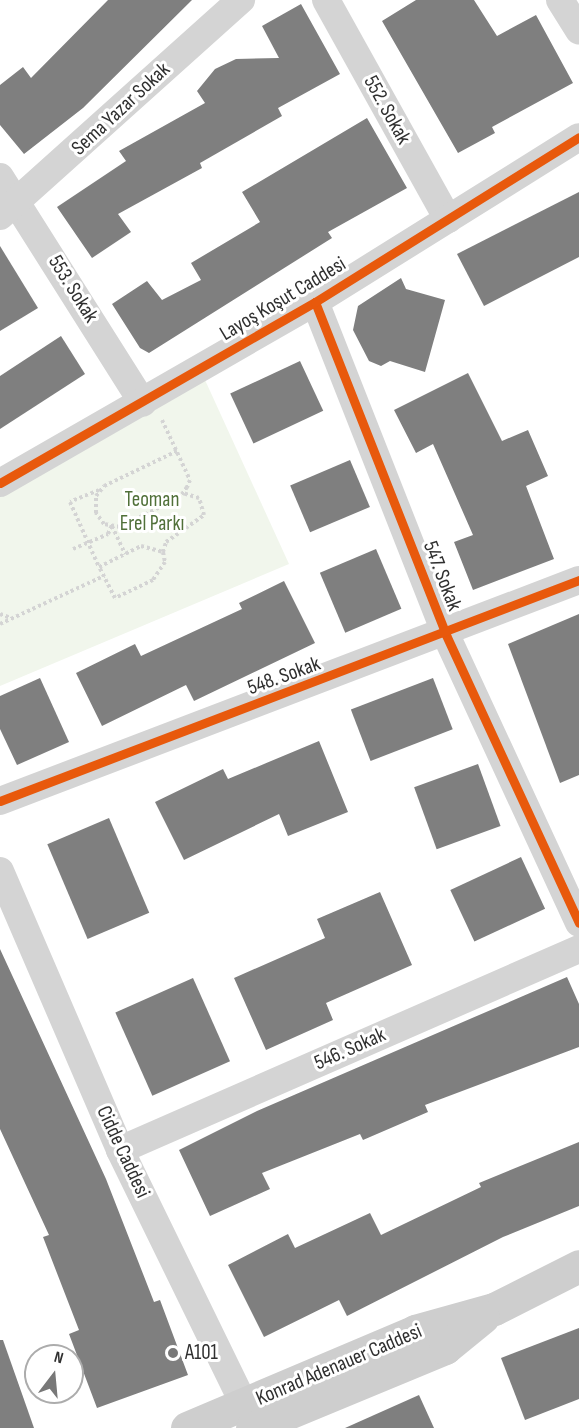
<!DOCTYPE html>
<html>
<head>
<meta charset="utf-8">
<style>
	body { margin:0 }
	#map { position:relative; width:579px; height:1428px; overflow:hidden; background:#fff; font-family:"Sofia Sans Condensed",sans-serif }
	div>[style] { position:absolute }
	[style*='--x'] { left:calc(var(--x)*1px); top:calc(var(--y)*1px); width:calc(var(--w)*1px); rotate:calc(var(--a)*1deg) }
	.green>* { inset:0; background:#f1f6ec }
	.building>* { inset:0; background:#7f7f7f; transform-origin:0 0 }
	.path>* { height:4px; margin-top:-2px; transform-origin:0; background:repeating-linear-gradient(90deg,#d4d4d4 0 3px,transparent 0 6px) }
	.street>* { height:28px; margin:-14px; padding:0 14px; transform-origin:14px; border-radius:14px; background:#d4d4d4 }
	.secondary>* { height:33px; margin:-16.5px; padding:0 16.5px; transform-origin:16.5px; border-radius:16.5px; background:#cecece }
	.cycleway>* { height:9px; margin:-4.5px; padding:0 4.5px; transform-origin:4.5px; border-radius:4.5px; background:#e8590c }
	.dots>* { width:16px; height:16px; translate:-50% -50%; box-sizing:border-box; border:3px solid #fff; border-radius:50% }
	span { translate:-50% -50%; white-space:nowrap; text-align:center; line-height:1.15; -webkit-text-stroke:6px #fff; paint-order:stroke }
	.street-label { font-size:21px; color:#303030 }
	.park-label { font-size:21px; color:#507039 }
	.poi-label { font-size:21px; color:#303030 }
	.left { translate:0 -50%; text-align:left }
	.north { position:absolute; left:24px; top:1344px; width:60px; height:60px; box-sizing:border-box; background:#fff; border:2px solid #acacac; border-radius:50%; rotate:16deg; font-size:16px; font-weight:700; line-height:24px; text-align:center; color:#303030 }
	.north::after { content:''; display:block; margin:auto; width:21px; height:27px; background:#787878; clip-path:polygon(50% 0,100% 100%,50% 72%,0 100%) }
</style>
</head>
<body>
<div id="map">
	<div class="green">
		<i style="clip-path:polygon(200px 369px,289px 564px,0 686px,0 483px)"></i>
	</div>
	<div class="building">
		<i style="clip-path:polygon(108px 0,192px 0,83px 108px,24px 154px,0 125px,0 85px,23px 67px,31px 78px)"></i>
		<i style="clip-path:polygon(416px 0,474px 0,497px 36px,536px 15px,573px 83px,492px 127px,495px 133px,458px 153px,382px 21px)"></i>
		<i style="clip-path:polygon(301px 4px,340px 74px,278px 108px,282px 116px,200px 163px,202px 168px,118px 214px,131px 232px,92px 258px,57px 207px,126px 161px,119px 151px,205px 103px,197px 91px,215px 69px,236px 59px,279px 58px,262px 26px)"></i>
		<i style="clip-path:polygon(367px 118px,407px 188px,328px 232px,332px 238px,149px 353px,140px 348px,112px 304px,147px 281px,162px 300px,201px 280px,191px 263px,260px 222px,242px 192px)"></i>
		<i style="clip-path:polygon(579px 192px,579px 257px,484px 306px,457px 254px)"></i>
		<i style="clip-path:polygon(0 246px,38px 308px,0 331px)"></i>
		<i style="clip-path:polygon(401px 278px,406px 289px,445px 300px,425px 372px,390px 361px,381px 366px,369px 361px,353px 330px,358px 306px)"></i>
		<i style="clip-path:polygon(61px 336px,85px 374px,0 429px,0 376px)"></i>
		<i style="left:300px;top:361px;width:55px;height:77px;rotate:65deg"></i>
		<i style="clip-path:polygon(468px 373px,502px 441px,528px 430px,548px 476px,526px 486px,554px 559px,473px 590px,454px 542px,473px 535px,433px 444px,416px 453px,394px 410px)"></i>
		<i style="left:350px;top:460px;width:51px;height:65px;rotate:67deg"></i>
		<i style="left:376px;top:549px;width:65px;height:61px;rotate:67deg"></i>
		<i style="clip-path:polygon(284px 581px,315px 643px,194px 701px,186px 685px,102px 726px,76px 673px,135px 644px,141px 656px,242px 609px,239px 603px)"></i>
		<i style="clip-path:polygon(579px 614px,579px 775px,560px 783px,508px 644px)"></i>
		<i style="clip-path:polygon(40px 678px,69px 742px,17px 765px,0 729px,0 696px)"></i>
		<i style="left:433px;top:678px;width:55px;height:88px;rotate:69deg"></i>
		<i style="clip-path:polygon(319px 741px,348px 812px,288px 836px,279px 814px,184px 860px,155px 802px,223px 769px,228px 779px)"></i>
		<i style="left:478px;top:764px;width:66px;height:68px;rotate:70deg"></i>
		<i style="left:109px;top:818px;width:103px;height:67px;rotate:67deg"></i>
		<i style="left:521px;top:857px;width:57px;height:78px;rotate:65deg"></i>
		<i style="clip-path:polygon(380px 892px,412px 965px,326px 1003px,333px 1020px,266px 1050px,234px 978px,325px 938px,317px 919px)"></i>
		<i style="clip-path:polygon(0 949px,106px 1179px,154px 1302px,160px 1300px,188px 1375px,97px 1408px,69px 1334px,79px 1330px,43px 1237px,49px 1235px,0 1129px)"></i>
		<i style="clip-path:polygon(567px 977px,579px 1004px,579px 1047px,425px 1105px,428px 1112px,363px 1140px,360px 1134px,262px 1173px,270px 1189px,210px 1216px,179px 1150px,257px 1111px)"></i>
		<i style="left:193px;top:978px;width:91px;height:85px;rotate:66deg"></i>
		<i style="clip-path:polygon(579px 1142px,579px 1206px,503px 1237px,347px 1316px,339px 1300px,264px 1337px,228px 1265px,288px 1234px,295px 1248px,370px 1213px,381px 1235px,481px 1187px,479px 1183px)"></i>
		<i style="clip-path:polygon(579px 1328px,579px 1399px,525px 1420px,501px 1358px)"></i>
		<i style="clip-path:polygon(0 1340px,3px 1340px,34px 1428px,0 1428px)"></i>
		<i style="clip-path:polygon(419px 1395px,434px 1428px,345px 1428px)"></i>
	</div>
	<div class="path">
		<i style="--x:162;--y:420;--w:66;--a:65"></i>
		<i style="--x:190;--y:480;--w:8;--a:113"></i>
		<i style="--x:187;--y:487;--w:12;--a:125"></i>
		<i style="--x:180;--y:497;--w:67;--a:153.4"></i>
		<i style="--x:120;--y:527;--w:16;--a:-169"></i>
		<i style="--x:104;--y:524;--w:14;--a:-126"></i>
		<i style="--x:96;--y:513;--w:17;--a:-90"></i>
		<i style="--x:96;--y:496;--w:13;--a:-51"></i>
		<i style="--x:104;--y:486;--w:81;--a:-25.6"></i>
		<i style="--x:99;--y:490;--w:31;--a:158"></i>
		<i style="--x:70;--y:502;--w:71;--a:66"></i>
		<i style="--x:99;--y:567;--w:47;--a:-26.6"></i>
		<i style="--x:141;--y:546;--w:23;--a:15"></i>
		<i style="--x:163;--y:552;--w:10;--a:79"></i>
		<i style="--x:165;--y:562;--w:22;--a:124"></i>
		<i style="--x:153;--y:580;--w:42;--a:154.7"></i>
		<i style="--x:115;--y:598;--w:35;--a:-117"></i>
		<i style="--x:112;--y:526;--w:31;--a:65"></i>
		<i style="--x:73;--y:549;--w:38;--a:-23"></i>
		<i style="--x:108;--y:534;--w:10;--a:-66"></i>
		<i style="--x:163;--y:552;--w:10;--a:-73"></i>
		<i style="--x:166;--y:542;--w:47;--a:-35.4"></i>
		<i style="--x:204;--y:515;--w:18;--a:-106"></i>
		<i style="--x:199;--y:498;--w:17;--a:-163"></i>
		<i style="--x:0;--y:614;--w:12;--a:20"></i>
		<i style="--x:0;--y:624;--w:115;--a:-24.8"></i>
	</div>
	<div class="street">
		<i style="--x:326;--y:0;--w:251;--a:60.9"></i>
		<i style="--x:560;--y:0;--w:36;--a:58"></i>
		<i style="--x:0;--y:177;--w:267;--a:57.7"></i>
		<i style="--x:0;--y:216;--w:324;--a:-41.9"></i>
		<i style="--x:315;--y:302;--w:358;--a:68.5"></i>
		<i style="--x:446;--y:635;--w:317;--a:65.2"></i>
		<i style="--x:0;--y:483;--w:363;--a:-29.9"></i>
		<i style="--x:315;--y:302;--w:311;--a:-32"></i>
		<i style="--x:0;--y:801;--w:620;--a:-20.89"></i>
		<i style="--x:0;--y:871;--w:304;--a:66.7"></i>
		<i style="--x:120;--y:1150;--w:304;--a:64"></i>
		<i style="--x:120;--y:1150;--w:501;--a:-23.65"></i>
	</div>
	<div class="secondary">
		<i style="--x:187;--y:1428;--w:248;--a:-23"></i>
		<i style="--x:415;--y:1331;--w:82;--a:-15.6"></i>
		<i style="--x:494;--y:1309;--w:95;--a:-26.8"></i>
		<i style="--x:252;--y:1428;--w:209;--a:-22.5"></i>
		<i style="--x:445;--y:1348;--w:49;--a:-39.2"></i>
	</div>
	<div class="cycleway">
		<i style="--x:315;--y:302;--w:358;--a:68.5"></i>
		<i style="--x:446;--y:635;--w:317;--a:65.2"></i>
		<i style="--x:0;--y:483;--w:363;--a:-29.9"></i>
		<i style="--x:315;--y:302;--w:311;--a:-32"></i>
		<i style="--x:0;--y:801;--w:620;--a:-20.89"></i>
	</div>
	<div class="dots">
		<i style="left:173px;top:1353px;background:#787878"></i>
	</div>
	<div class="street-label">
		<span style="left:121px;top:109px;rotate:-43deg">Sema Yazar Sokak</span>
		<span style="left:387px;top:110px;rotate:61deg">552. Sokak</span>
		<span style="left:73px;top:289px;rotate:58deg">553. Sokak</span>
		<span style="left:283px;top:299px;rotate:-31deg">Layoş Koşut Caddesi</span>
		<span style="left:442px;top:576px;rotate:69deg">547. Sokak</span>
		<span style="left:284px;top:676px;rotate:-20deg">548. Sokak</span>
		<span style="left:350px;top:1049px;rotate:-24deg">546. Sokak</span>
		<span style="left:123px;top:1152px;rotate:65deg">Cidde Caddesi</span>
		<span style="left:339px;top:1365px;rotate:-23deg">Konrad Adenauer Caddesi</span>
	</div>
	<div class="park-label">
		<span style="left:152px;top:512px">Teoman<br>Erel Parkı</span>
	</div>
	<div class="poi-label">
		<span class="left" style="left:185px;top:1353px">A101</span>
	</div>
	<div class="north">N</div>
</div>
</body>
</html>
